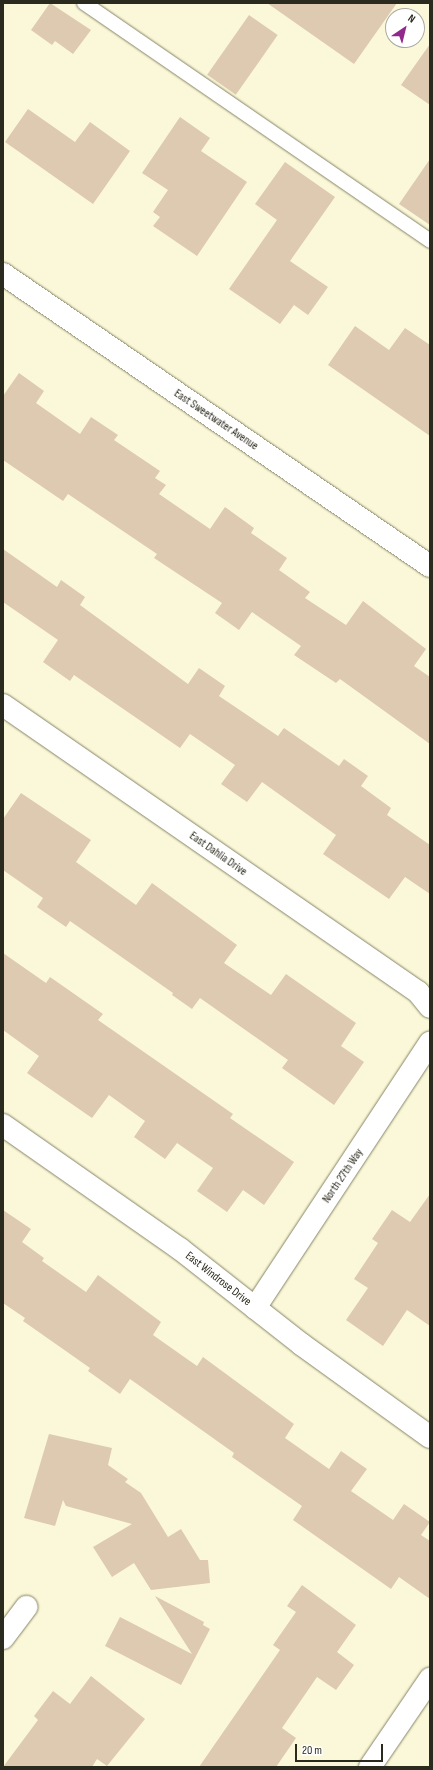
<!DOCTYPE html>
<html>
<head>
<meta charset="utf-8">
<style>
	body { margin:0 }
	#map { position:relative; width:433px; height:1770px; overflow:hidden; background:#fbf8d9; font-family:"Sofia Sans Condensed",sans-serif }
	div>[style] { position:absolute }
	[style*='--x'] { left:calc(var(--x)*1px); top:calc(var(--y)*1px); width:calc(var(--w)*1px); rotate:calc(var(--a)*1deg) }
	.building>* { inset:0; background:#ddcab0; transform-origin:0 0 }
	.roads { filter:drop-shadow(0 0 1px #868367) drop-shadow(0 0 1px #868367) }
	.lane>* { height:14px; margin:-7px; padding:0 7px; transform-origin:7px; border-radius:7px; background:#fff }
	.street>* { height:22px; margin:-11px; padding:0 11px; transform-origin:11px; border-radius:11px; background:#fff }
	.secondary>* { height:22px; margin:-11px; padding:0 11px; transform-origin:11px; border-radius:11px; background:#fff }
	span { translate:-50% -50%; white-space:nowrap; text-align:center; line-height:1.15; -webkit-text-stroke:3.5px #fff; paint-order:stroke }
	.street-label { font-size:12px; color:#2b2a1e }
	.frame { position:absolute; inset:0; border:4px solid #2b2a1e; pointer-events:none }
	.north { position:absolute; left:385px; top:8px; width:40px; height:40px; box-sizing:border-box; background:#fff; border:1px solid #aaaaa5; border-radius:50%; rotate:35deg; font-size:11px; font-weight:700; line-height:16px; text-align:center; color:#2b2a1e }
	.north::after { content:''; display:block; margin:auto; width:14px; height:18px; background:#91298d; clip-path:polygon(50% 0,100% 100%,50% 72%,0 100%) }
	.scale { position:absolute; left:295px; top:1744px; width:88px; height:18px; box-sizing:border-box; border:2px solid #2b2a1e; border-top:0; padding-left:5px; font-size:12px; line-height:14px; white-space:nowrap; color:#2b2a1e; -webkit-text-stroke:3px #fff; paint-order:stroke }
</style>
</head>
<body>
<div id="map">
	<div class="building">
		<i style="clip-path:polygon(50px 3px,91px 30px,73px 54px,55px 41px,52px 45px,31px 30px)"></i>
		<i style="clip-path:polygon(267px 3px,397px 3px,354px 64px)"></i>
		<i style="left:249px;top:15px;width:35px;height:73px;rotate:35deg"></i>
		<i style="clip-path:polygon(430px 44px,430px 105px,401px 85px)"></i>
		<i style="clip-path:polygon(28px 109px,75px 142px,90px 122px,130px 151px,93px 204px,5px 142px)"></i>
		<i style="clip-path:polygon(180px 117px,210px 138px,201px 151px,247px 182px,197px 256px,153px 226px,160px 217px,153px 212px,168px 190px,142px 173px)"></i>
		<i style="clip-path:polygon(430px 159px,430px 225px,399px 204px)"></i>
		<i style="clip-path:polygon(285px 162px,335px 197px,290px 261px,328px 287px,308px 315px,294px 305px,280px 324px,229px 289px,277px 220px,255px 204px)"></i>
		<i style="clip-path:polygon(355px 326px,389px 350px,405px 328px,430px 345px,430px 436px,328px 365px)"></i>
		<i style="clip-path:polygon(19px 373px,44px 391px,36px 403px,80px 434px,91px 417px,118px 435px,114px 440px,160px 471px,155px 478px,166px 485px,159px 494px,210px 529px,225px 507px,254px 528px,251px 533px,287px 558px,279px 570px,310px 592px,305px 598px,346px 625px,363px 601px,426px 649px,414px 666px,430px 677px,430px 744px,340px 679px,336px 683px,294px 655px,301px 646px,252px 612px,239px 630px,215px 613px,222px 603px,154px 558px,157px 554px,68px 494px,63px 501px,3px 460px,3px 396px)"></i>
		<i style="clip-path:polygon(3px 549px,57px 587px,61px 580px,85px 597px,80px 605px,188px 684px,199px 668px,225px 686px,219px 696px,278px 736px,284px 728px,339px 766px,344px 759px,368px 776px,361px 786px,391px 808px,387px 815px,430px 845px,430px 894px,405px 877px,389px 899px,323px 854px,336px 835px,262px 782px,247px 802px,221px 784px,235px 765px,190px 734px,180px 748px,74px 675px,70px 681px,43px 662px,58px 640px,3px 602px)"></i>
		<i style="clip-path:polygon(21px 793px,91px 840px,76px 862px,136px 905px,152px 883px,237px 945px,224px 963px,271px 995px,286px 974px,356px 1023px,341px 1046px,364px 1062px,334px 1105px,282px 1068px,288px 1060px,200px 998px,192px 1009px,172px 995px,173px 993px,70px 921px,66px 927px,37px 907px,43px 898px,3px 870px,3px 819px)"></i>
		<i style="clip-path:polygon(3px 953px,46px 983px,50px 977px,103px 1014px,98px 1020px,233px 1114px,230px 1118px,294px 1162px,264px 1205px,243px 1190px,227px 1212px,197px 1191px,213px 1168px,177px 1143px,165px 1159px,134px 1137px,145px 1121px,109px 1095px,92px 1118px,27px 1073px,39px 1056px,3px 1030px)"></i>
		<i style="clip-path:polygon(430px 1194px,430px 1326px,407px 1310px,383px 1346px,346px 1320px,368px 1288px,354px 1279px,378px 1243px,372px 1239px,392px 1210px,410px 1222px)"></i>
		<i style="clip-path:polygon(3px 1210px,31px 1229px,22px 1242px,44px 1258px,42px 1261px,86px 1292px,98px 1275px,161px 1322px,153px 1335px,197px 1366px,203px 1357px,294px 1424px,285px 1438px,329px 1469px,341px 1451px,367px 1469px,351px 1491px,393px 1520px,404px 1504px,430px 1522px,421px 1535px,430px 1541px,430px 1599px,399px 1577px,391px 1589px,293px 1520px,302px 1506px,232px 1457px,234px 1453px,130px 1379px,120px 1394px,88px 1371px,90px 1368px,23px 1321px,25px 1318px,3px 1303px)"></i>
		<i style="clip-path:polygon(49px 1434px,112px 1448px,108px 1465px,128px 1479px,125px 1482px,141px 1493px,168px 1537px,181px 1529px,200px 1560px,208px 1560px,210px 1583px,151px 1590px,134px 1563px,112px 1577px,93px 1547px,132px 1524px,66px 1506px,63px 1500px,55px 1526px,24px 1518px)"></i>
		<i style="clip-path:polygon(302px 1585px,356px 1625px,337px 1652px,354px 1665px,336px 1690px,317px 1677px,282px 1728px,296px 1738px,276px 1767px,199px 1767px,280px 1650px,273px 1645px,296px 1612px,287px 1606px)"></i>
		<i style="clip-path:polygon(155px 1596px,204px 1622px,203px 1625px,210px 1629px,181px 1685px,105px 1646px,120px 1617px,192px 1654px)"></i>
		<i style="clip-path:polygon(91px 1676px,145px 1719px,107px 1766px,97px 1759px,92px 1767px,3px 1767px,38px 1720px,34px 1716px,53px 1691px,70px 1704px)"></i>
	</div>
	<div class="roads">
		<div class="lane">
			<i style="--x:84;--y:3;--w:420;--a:34.5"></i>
		</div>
		<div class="street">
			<i style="--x:3;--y:705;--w:505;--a:34.67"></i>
			<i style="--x:418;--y:992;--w:19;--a:51"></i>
			<i style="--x:3;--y:1125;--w:216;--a:35"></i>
			<i style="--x:180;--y:1249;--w:154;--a:38.1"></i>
			<i style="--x:301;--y:1344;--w:159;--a:35.8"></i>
			<i style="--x:255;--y:1308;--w:318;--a:-56.6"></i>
			<i style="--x:3;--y:1638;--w:39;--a:-53"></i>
		</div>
		<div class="secondary">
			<i style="--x:3;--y:274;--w:517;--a:34.37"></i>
			<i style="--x:370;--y:1767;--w:107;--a:-55.7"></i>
		</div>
	</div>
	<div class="street-label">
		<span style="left:216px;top:420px;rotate:34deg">East Sweetwater Avenue</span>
		<span style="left:218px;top:854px;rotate:35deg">East Dahlia Drive</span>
		<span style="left:343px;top:1176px;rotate:-56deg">North 27th Way</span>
		<span style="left:218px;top:1279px;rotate:38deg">East Windrose Drive</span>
	</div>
	<div class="frame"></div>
	<div class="north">N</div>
	<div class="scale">20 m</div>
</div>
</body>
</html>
